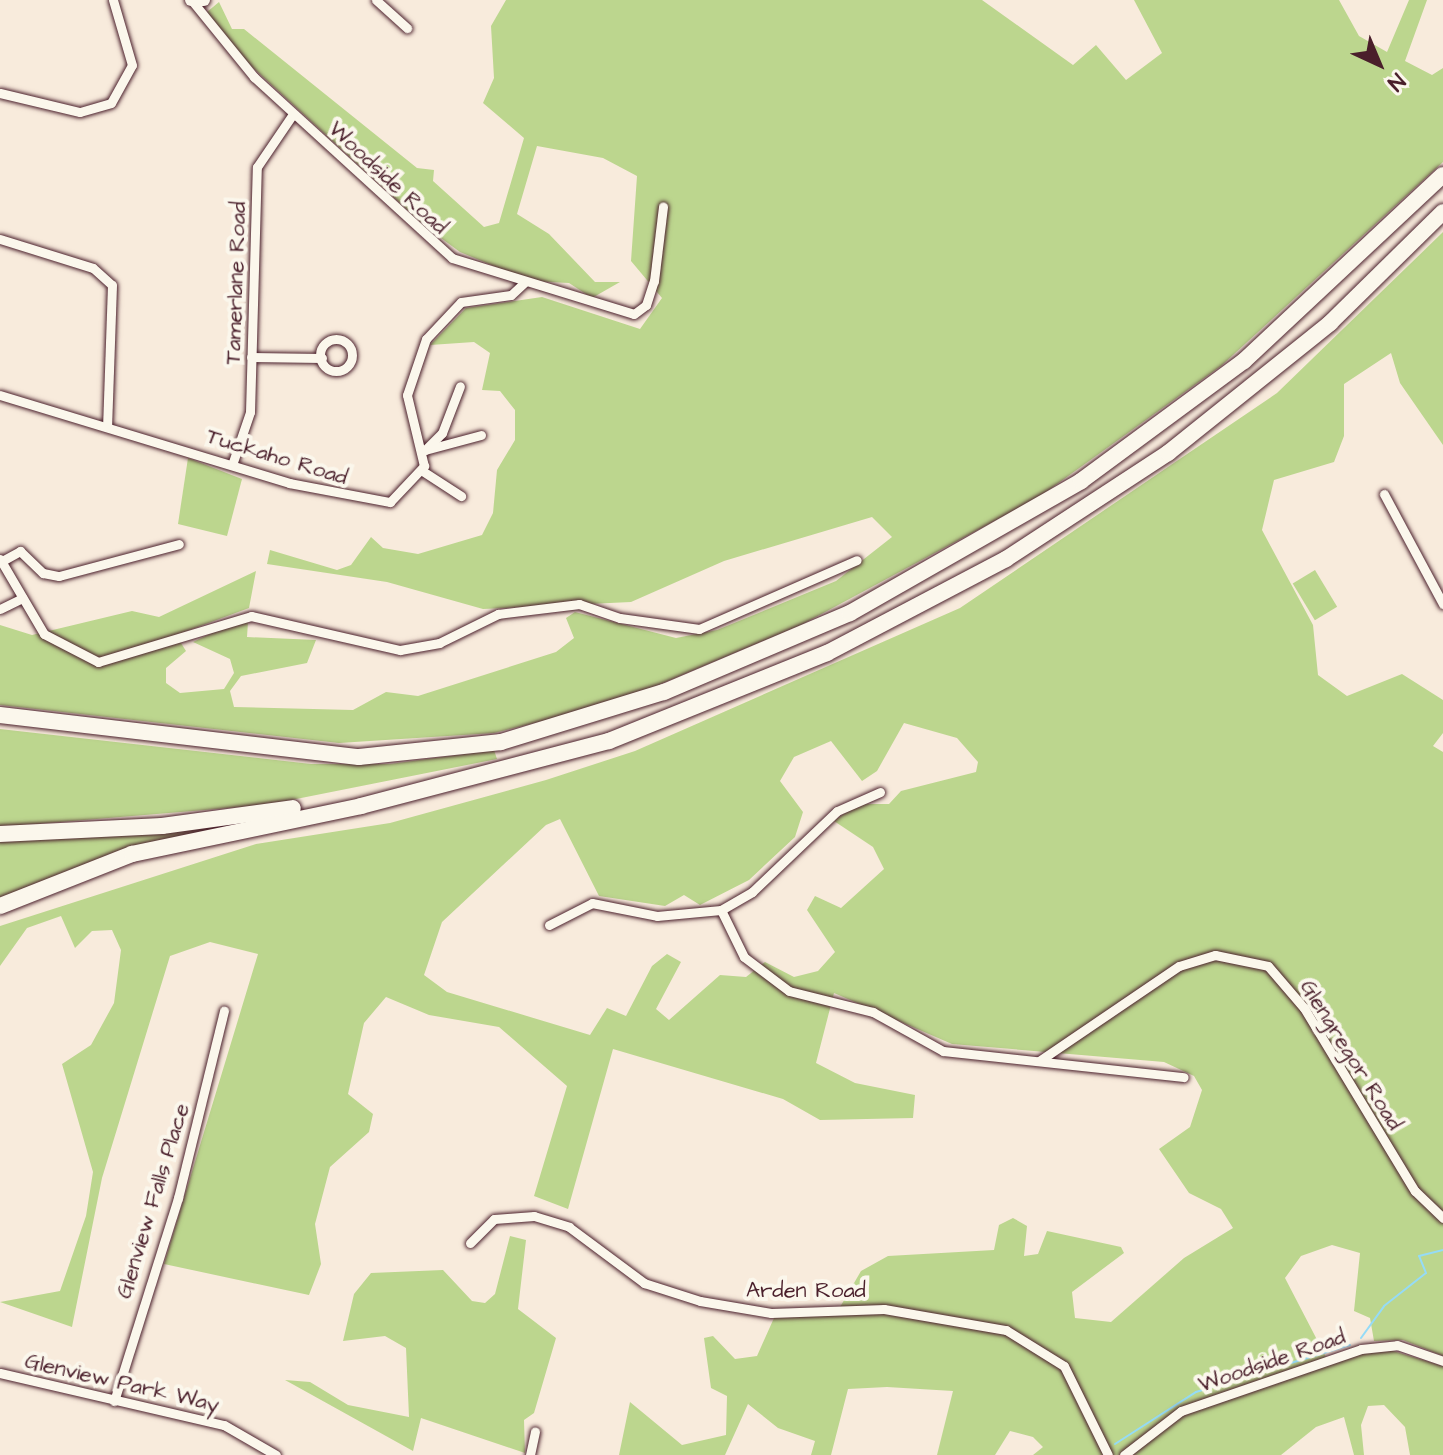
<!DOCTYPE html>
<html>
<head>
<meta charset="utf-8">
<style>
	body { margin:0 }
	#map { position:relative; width:1443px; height:1455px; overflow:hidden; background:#f8ebdc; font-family:"Architects Daughter",sans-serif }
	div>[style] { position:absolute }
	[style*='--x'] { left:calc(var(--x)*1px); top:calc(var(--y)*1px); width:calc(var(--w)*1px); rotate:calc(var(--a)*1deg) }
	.green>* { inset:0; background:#bcd68e; transform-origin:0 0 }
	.stream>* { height:2px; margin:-1px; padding:0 1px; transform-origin:1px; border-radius:1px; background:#95dbf7 }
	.roads { filter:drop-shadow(0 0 2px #4a1f2b) drop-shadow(0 0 2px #4a1f2b) }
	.street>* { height:9px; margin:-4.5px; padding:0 4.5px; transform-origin:4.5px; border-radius:4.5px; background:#fbf7ec }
	.street>.ring { margin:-4.5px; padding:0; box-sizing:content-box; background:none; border:9px solid #fbf7ec; border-radius:50% }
	.secondary>* { height:12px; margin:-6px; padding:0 6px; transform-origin:6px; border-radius:6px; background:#fbf7ec }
	.highway>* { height:16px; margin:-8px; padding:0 8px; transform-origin:8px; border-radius:8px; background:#fbf7ec }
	span { translate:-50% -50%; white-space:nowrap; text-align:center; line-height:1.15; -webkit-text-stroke:8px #fbf7ec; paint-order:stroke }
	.street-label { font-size:22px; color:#4a1f2b }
	.north { position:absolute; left:1339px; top:24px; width:80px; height:80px; -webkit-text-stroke:6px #fbf7ec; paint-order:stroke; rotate:136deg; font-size:22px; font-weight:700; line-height:32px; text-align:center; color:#4a1f2b }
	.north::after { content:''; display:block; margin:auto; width:28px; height:36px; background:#4a1f2b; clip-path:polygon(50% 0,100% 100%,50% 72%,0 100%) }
</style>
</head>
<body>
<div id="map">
	<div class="green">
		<i style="clip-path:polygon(506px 0,982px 0,1073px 65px,1096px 45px,1126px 80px,1162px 53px,1134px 0,1339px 0,1359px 36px,1387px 52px,1409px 0,1427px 0,1405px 61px,1432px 75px,1443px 68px,1443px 162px,1221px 366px,1039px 497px,801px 625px,613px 704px,494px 733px,339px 743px,0 705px,0 625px,32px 635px,132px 611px,159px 617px,256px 571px,249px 608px,176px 635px,186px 651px,166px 668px,166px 683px,180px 693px,224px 689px,234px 673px,230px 659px,193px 642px,239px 620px,248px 622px,247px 637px,316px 640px,307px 663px,241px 676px,230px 691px,234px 707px,353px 710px,386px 692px,418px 696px,556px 652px,574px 638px,566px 618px,575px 612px,676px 638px,717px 630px,836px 581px,892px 537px,872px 517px,724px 561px,631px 602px,483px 609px,387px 582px,267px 564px,270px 550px,337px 570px,351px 565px,371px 537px,383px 548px,418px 554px,482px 535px,493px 513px,497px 470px,515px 440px,515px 410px,500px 391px,482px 390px,490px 353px,474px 342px,430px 345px,466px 308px,542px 297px,640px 329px,662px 298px,631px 261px,637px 176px,603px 158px,537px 146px,517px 214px,549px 234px,595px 282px,620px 282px,592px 298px,569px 283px,530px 281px,460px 252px,426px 227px,239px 55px,207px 12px,219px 2px,232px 29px,244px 29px,417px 168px,434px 170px,433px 181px,484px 227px,499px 223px,524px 138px,483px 103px,494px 78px,491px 26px)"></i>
		<i style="clip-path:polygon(evenodd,1443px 232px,1443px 445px,1400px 383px,1391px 353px,1344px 384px,1344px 436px,1334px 462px,1274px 480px,1262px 530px,1313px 625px,1318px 675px,1347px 696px,1402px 674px,1443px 700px,1443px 733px,1433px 746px,1443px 752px,1443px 1356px,1403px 1340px,1374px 1341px,1370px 1318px,1354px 1311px,1360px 1253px,1332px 1245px,1301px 1256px,1285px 1278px,1327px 1359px,1383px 1348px,1443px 1366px,1443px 1455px,1410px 1455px,1405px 1427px,1384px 1405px,1368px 1406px,1361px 1425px,1364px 1455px,1354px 1455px,1344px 1417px,1316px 1427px,1281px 1455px,1033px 1455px,1043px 1447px,1033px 1437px,1010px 1431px,995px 1455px,937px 1455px,953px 1391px,887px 1387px,848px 1389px,831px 1455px,811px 1455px,815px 1441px,778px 1428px,748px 1404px,725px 1455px,619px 1455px,630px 1402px,682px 1445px,726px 1435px,727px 1396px,711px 1388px,704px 1338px,713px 1336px,735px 1359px,757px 1356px,774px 1318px,836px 1314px,861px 1271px,888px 1256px,994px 1250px,999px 1225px,1013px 1218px,1027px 1226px,1024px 1256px,1038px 1254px,1047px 1231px,1121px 1247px,1124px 1253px,1072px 1292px,1075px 1318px,1111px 1322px,1184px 1258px,1233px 1228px,1221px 1209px,1189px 1193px,1159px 1149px,1190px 1127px,1202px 1090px,1194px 1076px,1164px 1062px,952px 1044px,834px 993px,816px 1063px,855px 1083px,915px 1095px,913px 1118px,820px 1120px,783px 1099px,613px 1049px,568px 1209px,534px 1196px,567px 1086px,499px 1027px,429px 1015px,386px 997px,364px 1023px,348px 1094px,373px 1114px,369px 1132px,330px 1167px,315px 1224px,321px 1264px,309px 1295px,164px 1264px,258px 954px,210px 942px,170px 956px,102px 1178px,72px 1327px,0 1302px,60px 1291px,86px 1216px,93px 1172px,62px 1064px,91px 1045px,114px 1003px,121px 950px,112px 930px,92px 931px,75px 948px,61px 916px,27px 928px,0 966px,0 926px,256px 844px,390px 823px,546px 780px,635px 751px,960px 608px,1277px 393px,1443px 232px,904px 723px,957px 738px,978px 762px,976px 772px,901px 791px,889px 804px,857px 804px,834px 821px,873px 847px,884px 869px,841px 908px,815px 896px,807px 910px,835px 952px,818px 971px,794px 977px,765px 962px,746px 977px,720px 975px,669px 1020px,656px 1009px,681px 962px,667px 954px,652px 966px,626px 1016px,607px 1008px,590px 1035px,447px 992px,424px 975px,442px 922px,546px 825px,560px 819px,599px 896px,665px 906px,684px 895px,700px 905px,749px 880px,795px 837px,803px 812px,780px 781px,794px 757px,831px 741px,862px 781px,877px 771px,904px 723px)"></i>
		<i style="clip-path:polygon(188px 458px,242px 479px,227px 536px,178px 524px)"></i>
		<i style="left:1315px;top:570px;width:43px;height:26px;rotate:59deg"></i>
		<i style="clip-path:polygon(0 729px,311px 764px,390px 764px,494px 750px,497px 759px,266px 805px,0 827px)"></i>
		<i style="clip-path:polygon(226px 826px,118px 851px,0 899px,0 842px)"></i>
		<i style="clip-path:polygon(510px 1236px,526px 1240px,518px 1309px,556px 1338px,534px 1413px,524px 1420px,525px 1453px,421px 1418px,413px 1451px,285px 1380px,310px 1382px,348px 1405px,409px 1417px,406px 1348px,385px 1336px,343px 1341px,354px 1294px,371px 1273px,443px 1270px,472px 1301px,485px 1303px,495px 1294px)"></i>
	</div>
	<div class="stream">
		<i style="--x:1361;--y:1338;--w:39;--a:-54"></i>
		<i style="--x:1384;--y:1306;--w:53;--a:-38.2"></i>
		<i style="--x:1426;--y:1273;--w:18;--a:-112"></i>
		<i style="--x:1419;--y:1256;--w:25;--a:-14"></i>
		<i style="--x:1115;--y:1444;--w:96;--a:-32.7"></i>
		<i style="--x:1196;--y:1392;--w:161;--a:-17"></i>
	</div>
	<div class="roads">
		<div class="street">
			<i style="--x:376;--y:0;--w:42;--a:42.1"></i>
			<i style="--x:193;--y:2;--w:97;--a:50.9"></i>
			<i style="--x:254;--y:77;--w:268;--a:42.4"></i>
			<i style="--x:452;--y:258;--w:190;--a:17.1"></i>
			<i style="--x:634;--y:314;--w:15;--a:-37"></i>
			<i style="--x:646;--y:305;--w:25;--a:-72"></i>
			<i style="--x:654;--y:281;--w:75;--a:-83.1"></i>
			<i style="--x:0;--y:93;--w:82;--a:13.4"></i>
			<i style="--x:80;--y:112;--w:32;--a:-16"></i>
			<i style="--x:111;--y:103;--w:43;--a:-61.1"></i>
			<i style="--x:132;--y:65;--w:68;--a:-106.3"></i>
			<i style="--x:0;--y:239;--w:97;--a:17.3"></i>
			<i style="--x:93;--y:268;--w:25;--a:42"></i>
			<i style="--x:112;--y:285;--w:141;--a:92"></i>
			<i class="ring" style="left:320px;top:339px;width:23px;height:23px"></i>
			<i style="--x:251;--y:357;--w:71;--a:0.8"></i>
			<i style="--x:0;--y:395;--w:302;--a:16.9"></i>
			<i style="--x:289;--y:483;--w:103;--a:10.7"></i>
			<i style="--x:390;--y:502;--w:50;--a:-46.6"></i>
			<i style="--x:424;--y:466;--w:73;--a:-103.5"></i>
			<i style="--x:407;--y:395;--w:59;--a:-71.3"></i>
			<i style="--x:426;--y:339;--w:51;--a:-46.6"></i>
			<i style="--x:461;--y:302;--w:50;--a:-8"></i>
			<i style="--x:511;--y:295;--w:19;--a:-43"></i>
			<i style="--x:425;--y:450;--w:24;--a:-45"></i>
			<i style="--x:442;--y:433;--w:50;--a:-69"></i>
			<i style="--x:425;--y:450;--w:58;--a:-15"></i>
			<i style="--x:233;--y:462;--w:53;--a:-71.2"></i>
			<i style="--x:250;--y:412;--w:245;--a:-88.4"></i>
			<i style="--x:257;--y:167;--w:64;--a:-55.8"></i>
			<i style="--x:421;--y:470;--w:48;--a:33"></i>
			<i style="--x:1384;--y:494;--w:125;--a:61.8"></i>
			<i style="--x:0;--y:559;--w:87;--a:59.6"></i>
			<i style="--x:44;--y:634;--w:61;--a:27.4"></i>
			<i style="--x:98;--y:662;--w:160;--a:-16.7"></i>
			<i style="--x:251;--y:616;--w:153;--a:12.9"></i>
			<i style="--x:400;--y:650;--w:40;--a:-10"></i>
			<i style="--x:439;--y:643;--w:66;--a:-26.2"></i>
			<i style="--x:498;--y:614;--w:82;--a:-7"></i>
			<i style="--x:579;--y:604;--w:43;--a:18.9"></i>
			<i style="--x:620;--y:618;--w:80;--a:7.9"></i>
			<i style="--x:699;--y:629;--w:172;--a:-23.6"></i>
			<i style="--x:2;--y:561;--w:21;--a:-29"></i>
			<i style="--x:20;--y:551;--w:32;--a:44"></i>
			<i style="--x:43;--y:573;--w:16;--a:11"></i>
			<i style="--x:59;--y:576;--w:124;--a:-14.9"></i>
			<i style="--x:0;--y:609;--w:25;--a:-26"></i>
			<i style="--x:721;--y:910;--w:52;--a:63.9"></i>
			<i style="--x:744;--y:957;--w:56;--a:37.1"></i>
			<i style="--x:789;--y:991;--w:87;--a:14"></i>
			<i style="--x:873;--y:1012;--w:80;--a:29.1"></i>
			<i style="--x:943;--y:1051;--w:242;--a:6.2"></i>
			<i style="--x:549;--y:925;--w:48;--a:-27.1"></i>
			<i style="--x:592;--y:903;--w:66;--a:11.3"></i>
			<i style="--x:657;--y:916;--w:64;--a:-5.4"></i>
			<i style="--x:721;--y:910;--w:36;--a:-30"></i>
			<i style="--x:752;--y:892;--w:117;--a:-43.6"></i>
			<i style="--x:837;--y:811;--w:47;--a:-23.8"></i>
			<i style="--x:1039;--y:1061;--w:169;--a:-34.2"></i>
			<i style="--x:1179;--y:966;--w:38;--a:-17"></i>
			<i style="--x:1215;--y:955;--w:54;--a:11.7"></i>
			<i style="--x:1268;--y:966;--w:55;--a:49.4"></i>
			<i style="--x:1304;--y:1008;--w:214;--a:58.8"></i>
			<i style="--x:1415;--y:1191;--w:39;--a:44"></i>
			<i style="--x:470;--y:1243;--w:34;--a:-45"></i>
			<i style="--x:494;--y:1219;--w:40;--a:-4.3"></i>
			<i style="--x:534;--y:1216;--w:37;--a:17"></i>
			<i style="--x:569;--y:1227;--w:94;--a:36.7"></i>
			<i style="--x:644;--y:1283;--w:59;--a:17.8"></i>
			<i style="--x:700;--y:1301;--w:72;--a:9.6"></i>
			<i style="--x:771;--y:1313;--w:113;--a:-2"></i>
			<i style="--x:884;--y:1309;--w:124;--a:9.8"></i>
			<i style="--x:1006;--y:1330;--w:68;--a:31.8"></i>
			<i style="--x:1064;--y:1366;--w:99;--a:63.7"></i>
			<i style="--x:0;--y:1373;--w:230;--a:13.1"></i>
			<i style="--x:224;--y:1425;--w:60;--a:30"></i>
			<i style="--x:114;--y:1401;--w:213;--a:-72.5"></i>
			<i style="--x:178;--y:1198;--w:193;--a:-76.2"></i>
			<i style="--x:530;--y:1455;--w:24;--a:-78"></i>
			<i style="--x:1124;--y:1455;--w:72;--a:-37.7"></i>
			<i style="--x:1181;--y:1411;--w:190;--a:-19"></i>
			<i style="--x:1361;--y:1349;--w:36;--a:-6"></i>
			<i style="--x:1397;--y:1345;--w:49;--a:19.2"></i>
		</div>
		<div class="secondary">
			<i style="--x:191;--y:0;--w:13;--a:0"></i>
		</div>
		<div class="highway">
			<i style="--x:0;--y:715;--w:361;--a:6.7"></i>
			<i style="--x:359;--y:757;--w:143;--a:-6"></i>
			<i style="--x:501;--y:742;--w:170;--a:-17.1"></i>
			<i style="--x:664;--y:692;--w:202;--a:-23"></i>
			<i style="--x:850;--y:613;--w:266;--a:-29.7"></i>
			<i style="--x:1081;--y:481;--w:202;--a:-36.4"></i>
			<i style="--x:1244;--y:361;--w:272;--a:-43.1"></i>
			<i style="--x:0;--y:834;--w:162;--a:-2.8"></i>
			<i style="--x:162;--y:826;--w:132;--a:-7.8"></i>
			<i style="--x:0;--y:906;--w:142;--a:-21.5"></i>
			<i style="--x:132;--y:854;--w:234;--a:-11.8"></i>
			<i style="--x:361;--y:806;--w:256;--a:-14.7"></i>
			<i style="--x:609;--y:741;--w:235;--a:-22"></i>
			<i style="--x:827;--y:653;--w:202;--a:-27.7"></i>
			<i style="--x:1006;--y:559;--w:194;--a:-33.2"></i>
			<i style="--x:1168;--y:453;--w:208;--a:-38.7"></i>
			<i style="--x:1330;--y:323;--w:158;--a:-44.5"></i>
		</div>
	</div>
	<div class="street-label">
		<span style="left:388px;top:178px;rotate:43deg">Woodside Road</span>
		<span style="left:236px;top:283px;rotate:-88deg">Tamerlane Road</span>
		<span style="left:277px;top:457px;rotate:17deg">Tuckaho Road</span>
		<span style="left:1351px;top:1055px;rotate:58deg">Glengregor Road</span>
		<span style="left:153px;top:1201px;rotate:-73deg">Glenview Falls Place</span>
		<span style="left:806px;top:1291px">Arden Road</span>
		<span style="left:1272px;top:1361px;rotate:-19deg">Woodside Road</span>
		<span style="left:122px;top:1383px;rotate:13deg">Glenview Park Way</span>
	</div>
	<div class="north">N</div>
</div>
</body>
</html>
